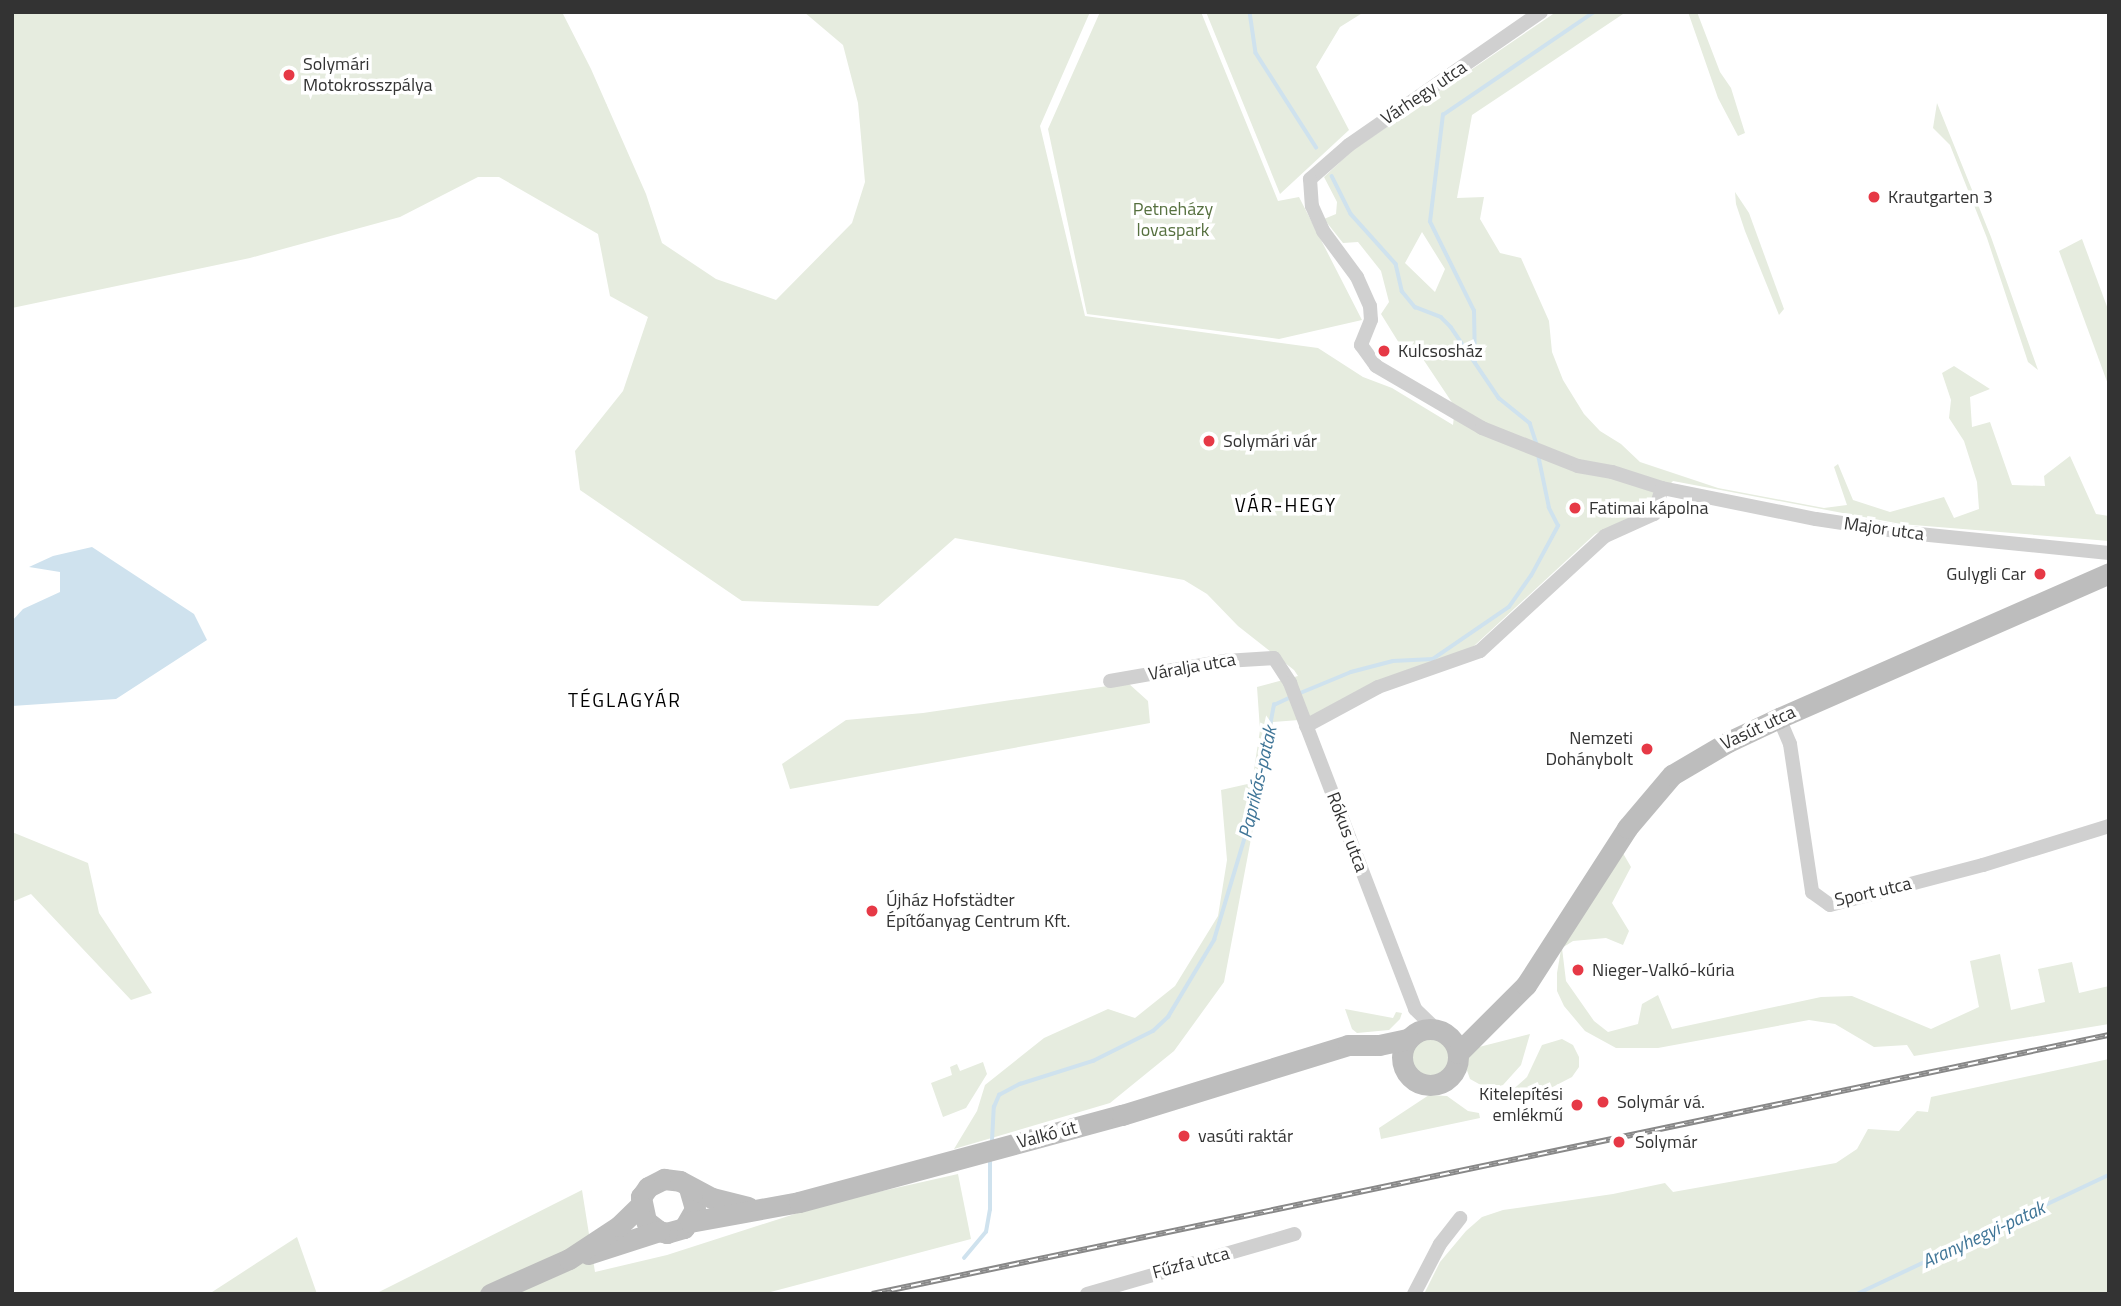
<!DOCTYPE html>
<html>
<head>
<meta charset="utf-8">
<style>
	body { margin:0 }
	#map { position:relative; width:2121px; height:1306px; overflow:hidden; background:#fff; font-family:"Titillium Web",sans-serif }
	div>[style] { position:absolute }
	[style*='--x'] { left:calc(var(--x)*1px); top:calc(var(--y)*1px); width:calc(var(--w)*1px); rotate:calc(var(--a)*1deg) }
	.green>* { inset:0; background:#e6ecdf }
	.round { border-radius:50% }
	.water>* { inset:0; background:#cfe2ee }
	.stream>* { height:3.5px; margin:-1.75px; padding:0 1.75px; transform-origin:1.75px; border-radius:1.75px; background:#cfe2ee }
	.street>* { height:14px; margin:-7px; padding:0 7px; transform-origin:7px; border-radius:7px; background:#d0d0d0 }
	.secondary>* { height:21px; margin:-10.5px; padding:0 10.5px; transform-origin:10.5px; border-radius:10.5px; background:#bdbdbd }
	.secondary>.ring { margin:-10.5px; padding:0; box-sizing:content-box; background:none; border:21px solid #bdbdbd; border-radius:50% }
	.rail>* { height:6px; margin-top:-3px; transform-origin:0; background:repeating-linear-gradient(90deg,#fff 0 10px,#888 0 20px); box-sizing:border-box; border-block:2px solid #888 }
	.dots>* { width:19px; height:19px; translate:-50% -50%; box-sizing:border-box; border:4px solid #fff; border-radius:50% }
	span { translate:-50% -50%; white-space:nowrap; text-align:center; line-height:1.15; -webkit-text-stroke:7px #fff; paint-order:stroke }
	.poi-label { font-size:18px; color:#333 }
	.left { translate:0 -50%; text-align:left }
	.right { translate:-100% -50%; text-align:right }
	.street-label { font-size:18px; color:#333 }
	.park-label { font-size:18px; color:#56703f }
	.neighbourhood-label { font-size:19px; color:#000; letter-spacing:2px }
	.water-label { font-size:19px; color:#3f7597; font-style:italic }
	.frame { position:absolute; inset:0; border:14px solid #333; pointer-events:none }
</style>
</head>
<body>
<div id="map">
	<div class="green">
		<i style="clip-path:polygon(evenodd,12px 12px,562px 12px,591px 69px,646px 194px,662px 243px,716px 279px,776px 300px,852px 223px,865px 182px,858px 103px,843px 45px,804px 12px,1090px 12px,1040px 126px,1085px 316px,1318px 348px,1363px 377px,1392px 388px,1453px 425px,1455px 407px,1419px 353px,1399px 343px,1381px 314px,1389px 302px,1381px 271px,1358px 242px,1343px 243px,1324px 219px,1336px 214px,1337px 202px,1324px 177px,1353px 150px,1556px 12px,1626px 12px,1472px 115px,1457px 198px,1484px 197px,1480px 219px,1500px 253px,1521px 258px,1549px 321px,1552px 352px,1563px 380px,1584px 414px,1600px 431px,1621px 444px,1640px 462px,1718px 488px,1824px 508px,1847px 505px,1834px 467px,1838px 464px,1853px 500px,1890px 512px,1944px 497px,1954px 518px,1979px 509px,1977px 482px,1964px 441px,1949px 418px,1951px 400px,1942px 373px,1954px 366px,1990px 389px,1970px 397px,1972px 427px,1990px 422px,2012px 485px,2045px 486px,2044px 476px,2070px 456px,2096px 514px,2109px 516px,2109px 541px,1901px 524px,1673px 481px,1645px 510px,1595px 534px,1474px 646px,1312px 719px,1273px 722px,1224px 982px,1174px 1051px,1110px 1103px,954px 1149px,977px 1111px,985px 1085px,1044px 1038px,1108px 1009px,1135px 1018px,1175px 986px,1218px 916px,1227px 860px,1221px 790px,1252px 783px,1260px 730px,1257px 687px,1298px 676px,1294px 670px,1238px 626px,1207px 594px,1184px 580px,955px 538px,878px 606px,742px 601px,580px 490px,575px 451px,623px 391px,648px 317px,610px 296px,598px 234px,499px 177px,478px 177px,400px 217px,250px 258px,12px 308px,12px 12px,1422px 232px,1445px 269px,1435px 292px,1405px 263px,1422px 232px)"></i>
		<i style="clip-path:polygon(1100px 12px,1201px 12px,1278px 201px,1299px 197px,1362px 320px,1279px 339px,1087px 314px,1048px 129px)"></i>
		<i style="clip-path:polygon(1206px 12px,1364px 12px,1340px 27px,1316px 67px,1349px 130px,1280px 194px)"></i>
		<i style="clip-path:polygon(1688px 12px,1697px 12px,1720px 72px,1731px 88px,1745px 133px,1738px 136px,1718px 98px)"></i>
		<i style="clip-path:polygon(1937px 103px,1991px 237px,2038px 370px,2028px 362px,1987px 238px,1950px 145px,1933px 128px)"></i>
		<i style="clip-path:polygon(1735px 192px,1749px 213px,1784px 309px,1779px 315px,1745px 231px,1736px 204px)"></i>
		<i style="clip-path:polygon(2082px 239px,2109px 312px,2109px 387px,2059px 251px)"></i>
		<i style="clip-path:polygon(1128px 683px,1148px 701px,1150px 723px,790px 789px,782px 764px,846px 720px,923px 713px)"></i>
		<i style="clip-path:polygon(12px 832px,88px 863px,99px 913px,152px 993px,131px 1000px,31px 894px,12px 902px)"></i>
		<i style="clip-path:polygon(1620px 848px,1631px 867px,1612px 903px,1629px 931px,1623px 945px,1606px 938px,1573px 941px,1562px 948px,1566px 981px,1594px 1021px,1608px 1032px,1638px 1024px,1642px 1004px,1658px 995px,1672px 1029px,1821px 997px,1852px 996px,1931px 1029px,1979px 1007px,1970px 961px,2000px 954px,2011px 1010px,2045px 1002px,2038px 969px,2072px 962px,2079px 993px,2109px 986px,2109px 1024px,1914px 1056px,1907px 1045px,1874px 1047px,1835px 1024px,1809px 1020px,1658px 1048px,1616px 1048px,1585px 1031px,1564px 1006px,1557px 991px,1557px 973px,1562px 944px)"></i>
		<i style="clip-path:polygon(1345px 1009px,1393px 1018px,1396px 1012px,1402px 1013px,1400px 1019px,1389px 1030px,1357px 1033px,1352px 1029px)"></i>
		<i style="clip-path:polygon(1530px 1034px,1521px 1065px,1503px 1085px,1488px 1089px,1470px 1079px,1464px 1062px,1475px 1042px,1479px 1047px)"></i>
		<i class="round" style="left:1411px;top:1039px;width:38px;height:38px"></i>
		<i style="clip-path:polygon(1562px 1039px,1573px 1045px,1579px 1057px,1579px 1067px,1572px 1077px,1545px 1091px,1500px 1101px,1527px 1077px,1542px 1045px)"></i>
		<i style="clip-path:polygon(2109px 1059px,2109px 1294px,1424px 1294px,1440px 1262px,1466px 1231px,1482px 1217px,1503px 1210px,1613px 1194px,1665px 1183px,1673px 1192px,1836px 1163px,1857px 1149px,1868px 1129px,1899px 1131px,1917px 1111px,1928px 1112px,1931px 1097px)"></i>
		<i style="clip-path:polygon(983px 1062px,987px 1074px,966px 1108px,943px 1117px,931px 1083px,952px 1075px,950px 1067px,957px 1064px,960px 1071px)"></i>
		<i style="clip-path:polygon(1429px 1095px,1447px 1096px,1468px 1111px,1479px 1113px,1480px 1118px,1381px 1139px,1379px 1128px)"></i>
		<i style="clip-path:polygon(958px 1174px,971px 1239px,763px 1294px,375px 1294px,582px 1190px,595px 1272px,667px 1255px,829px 1203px)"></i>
		<i style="clip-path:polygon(297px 1237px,317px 1294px,209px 1294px)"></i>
	</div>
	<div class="water">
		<i style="clip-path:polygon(92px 547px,194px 614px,207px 640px,116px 699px,12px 706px,12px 621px,23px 609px,60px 592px,60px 572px,29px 567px,53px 556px)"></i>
	</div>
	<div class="stream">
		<i style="--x:1250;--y:12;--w:41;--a:81.7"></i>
		<i style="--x:1256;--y:53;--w:112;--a:57.4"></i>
		<i style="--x:1332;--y:176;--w:42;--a:63.4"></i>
		<i style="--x:1351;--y:214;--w:67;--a:48"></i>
		<i style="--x:1396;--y:264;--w:28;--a:77"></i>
		<i style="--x:1402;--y:291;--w:21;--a:51"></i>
		<i style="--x:1415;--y:307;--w:28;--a:21"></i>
		<i style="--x:1441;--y:317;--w:14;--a:45"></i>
		<i style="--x:1451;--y:327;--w:86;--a:55.9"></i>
		<i style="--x:1499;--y:398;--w:40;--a:39"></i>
		<i style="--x:1530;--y:423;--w:22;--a:72"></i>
		<i style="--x:1475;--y:363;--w:52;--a:-91.1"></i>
		<i style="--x:1474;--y:311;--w:99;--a:-116.3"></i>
		<i style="--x:1430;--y:222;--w:108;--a:-83.1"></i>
		<i style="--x:1443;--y:115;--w:183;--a:-34.3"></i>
		<i style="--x:1298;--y:694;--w:57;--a:-22.5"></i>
		<i style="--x:1351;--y:672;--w:43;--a:-14.7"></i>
		<i style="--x:1393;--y:661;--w:40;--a:-2.9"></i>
		<i style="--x:1433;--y:659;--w:92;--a:-34.4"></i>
		<i style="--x:1509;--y:607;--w:38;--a:-55"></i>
		<i style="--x:1531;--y:576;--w:57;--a:-61.6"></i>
		<i style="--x:1558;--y:526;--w:20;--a:-117"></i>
		<i style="--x:1549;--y:508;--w:54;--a:-101.7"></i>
		<i style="--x:992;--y:1141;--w:34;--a:-87"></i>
		<i style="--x:994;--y:1107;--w:13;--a:-67"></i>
		<i style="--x:999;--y:1095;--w:24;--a:-28"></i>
		<i style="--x:1020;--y:1084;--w:77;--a:-17.5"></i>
		<i style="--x:1093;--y:1061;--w:67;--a:-26.6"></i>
		<i style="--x:1153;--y:1031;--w:21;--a:-43"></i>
		<i style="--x:1168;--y:1017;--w:90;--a:-59.1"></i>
		<i style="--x:1214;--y:940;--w:146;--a:-73.3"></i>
		<i style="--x:1256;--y:800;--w:97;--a:-79.3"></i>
		<i style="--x:1274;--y:705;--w:19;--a:-25"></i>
		<i style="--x:964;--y:1258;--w:34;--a:-50"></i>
		<i style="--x:986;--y:1232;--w:22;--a:-80"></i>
		<i style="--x:990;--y:1210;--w:50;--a:-90"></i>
		<i style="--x:1857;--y:1294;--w:279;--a:-25.3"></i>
	</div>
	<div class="street">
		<i style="--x:1541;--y:12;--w:234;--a:145.3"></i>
		<i style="--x:1349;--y:145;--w:52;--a:138.9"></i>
		<i style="--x:1310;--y:179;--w:27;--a:86"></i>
		<i style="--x:1312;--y:206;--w:27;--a:66"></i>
		<i style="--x:1323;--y:231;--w:57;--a:53.5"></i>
		<i style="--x:1357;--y:277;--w:32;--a:66"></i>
		<i style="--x:1370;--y:306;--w:14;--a:86"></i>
		<i style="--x:1371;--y:320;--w:27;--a:112"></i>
		<i style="--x:1361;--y:345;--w:26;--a:54"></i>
		<i style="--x:1376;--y:366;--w:123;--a:30.3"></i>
		<i style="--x:1482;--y:428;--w:103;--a:21.6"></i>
		<i style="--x:1578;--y:466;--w:35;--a:10"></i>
		<i style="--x:1612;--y:472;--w:52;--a:17.7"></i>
		<i style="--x:1662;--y:488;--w:157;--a:11.4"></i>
		<i style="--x:1816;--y:519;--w:94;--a:8.6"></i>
		<i style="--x:1909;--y:533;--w:201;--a:5.7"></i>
		<i style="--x:1110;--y:681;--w:117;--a:-9.9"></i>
		<i style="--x:1225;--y:661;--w:49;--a:-3.5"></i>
		<i style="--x:1274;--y:658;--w:30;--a:57"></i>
		<i style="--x:1290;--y:683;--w:349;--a:69"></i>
		<i style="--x:1415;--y:1009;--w:29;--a:44"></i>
		<i style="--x:1779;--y:718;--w:28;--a:67"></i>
		<i style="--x:1790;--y:744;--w:150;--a:81.5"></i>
		<i style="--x:1812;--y:892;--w:22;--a:36"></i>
		<i style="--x:1830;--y:905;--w:158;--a:-14.7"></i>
		<i style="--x:1983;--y:865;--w:132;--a:-17.2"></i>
		<i style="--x:1306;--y:726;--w:82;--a:-28.4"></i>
		<i style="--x:1378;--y:687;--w:108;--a:-19.4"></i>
		<i style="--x:1480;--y:651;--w:170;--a:-42.6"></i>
		<i style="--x:1605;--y:536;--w:54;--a:-24.2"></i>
		<i style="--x:1654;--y:514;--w:27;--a:-73"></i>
		<i style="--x:1087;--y:1294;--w:216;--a:-16.1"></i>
		<i style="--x:1414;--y:1294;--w:56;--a:-62.5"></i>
		<i style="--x:1440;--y:1244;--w:33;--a:-52"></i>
	</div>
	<div class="secondary">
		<i class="ring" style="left:1402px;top:1029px;width:35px;height:35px"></i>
		<i style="--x:1458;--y:1053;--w:96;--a:-45"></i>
		<i style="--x:1526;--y:985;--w:187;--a:-57.2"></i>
		<i style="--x:1627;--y:828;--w:70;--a:-49.7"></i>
		<i style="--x:1672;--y:775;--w:65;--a:-30.5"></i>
		<i style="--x:1728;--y:742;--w:56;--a:-25.2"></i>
		<i style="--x:1779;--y:718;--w:360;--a:-23.7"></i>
		<i style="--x:689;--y:1188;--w:22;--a:74"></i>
		<i style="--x:695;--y:1209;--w:22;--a:120"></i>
		<i style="--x:684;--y:1228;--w:18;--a:164"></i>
		<i style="--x:667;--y:1233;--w:8;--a:-166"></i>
		<i style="--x:659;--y:1231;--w:16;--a:-142"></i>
		<i style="--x:646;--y:1221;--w:25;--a:-102"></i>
		<i style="--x:641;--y:1197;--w:12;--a:-55"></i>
		<i style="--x:648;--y:1187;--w:18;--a:-27"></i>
		<i style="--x:664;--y:1179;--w:16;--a:7"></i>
		<i style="--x:680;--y:1181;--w:36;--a:28"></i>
		<i style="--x:712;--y:1198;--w:37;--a:14"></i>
		<i style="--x:690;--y:1222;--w:111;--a:-10.4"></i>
		<i style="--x:799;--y:1202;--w:335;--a:-15.1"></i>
		<i style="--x:1122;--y:1115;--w:237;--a:-17.2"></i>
		<i style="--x:1348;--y:1045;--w:31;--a:0"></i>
		<i style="--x:1379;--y:1045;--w:30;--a:-12"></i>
		<i style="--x:588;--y:1254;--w:75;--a:-17.9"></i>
		<i style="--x:490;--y:1294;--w:86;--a:-23.9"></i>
		<i style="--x:569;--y:1259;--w:60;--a:-33.4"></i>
		<i style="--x:619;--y:1226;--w:30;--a:-44"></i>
	</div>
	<div class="rail">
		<i style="--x:872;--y:1294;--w:1264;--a:-11.83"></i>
	</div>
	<div class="dots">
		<i style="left:289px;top:75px;background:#e63946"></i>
		<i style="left:1874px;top:197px;background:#e63946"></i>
		<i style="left:1384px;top:351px;background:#e63946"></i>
		<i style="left:1209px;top:441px;background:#e63946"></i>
		<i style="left:1575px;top:508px;background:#e63946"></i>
		<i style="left:2040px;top:574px;background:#e63946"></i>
		<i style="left:1647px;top:749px;background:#e63946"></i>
		<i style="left:872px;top:911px;background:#e63946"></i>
		<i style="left:1578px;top:970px;background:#e63946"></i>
		<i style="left:1603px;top:1102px;background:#e63946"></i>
		<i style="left:1577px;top:1105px;background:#e63946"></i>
		<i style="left:1184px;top:1136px;background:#e63946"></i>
		<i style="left:1619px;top:1142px;background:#e63946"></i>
	</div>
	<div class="poi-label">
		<span class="left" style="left:303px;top:75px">Solymári<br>Motokrosszpálya</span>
		<span class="left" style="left:1888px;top:197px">Krautgarten 3</span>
		<span class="left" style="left:1398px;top:351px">Kulcsosház</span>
		<span class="left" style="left:1223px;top:441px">Solymári vár</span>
		<span class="left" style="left:1589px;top:508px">Fatimai kápolna</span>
		<span class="right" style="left:2026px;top:574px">Gulygli Car</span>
		<span class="right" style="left:1633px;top:749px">Nemzeti<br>Dohánybolt</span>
		<span class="left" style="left:886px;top:911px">Újház Hofstädter<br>Építőanyag Centrum Kft.</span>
		<span class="left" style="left:1592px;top:970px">Nieger-Valkó-kúria</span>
		<span class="right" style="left:1563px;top:1105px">Kitelepítési<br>emlékmű</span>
		<span class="left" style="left:1617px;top:1102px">Solymár vá.</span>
		<span class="left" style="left:1198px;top:1136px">vasúti raktár</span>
		<span class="left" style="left:1635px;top:1142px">Solymár</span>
	</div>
	<div class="street-label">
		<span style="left:1424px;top:93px;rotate:-34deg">Várhegy utca</span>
		<span style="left:1884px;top:529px;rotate:8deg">Major utca</span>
		<span style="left:1192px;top:667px;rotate:-10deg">Váralja utca</span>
		<span style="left:1758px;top:728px;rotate:-25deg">Vasút utca</span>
		<span style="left:1347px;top:832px;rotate:69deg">Rókus utca</span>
		<span style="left:1873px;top:892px;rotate:-13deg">Sport utca</span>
		<span style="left:1047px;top:1135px;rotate:-15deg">Valkó út</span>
		<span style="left:1191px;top:1263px;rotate:-15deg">Fűzfa utca</span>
	</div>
	<div class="park-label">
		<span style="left:1173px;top:220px">Petneházy<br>lovaspark</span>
	</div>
	<div class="neighbourhood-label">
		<span style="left:1286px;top:505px">VÁR-HEGY</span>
		<span style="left:625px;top:700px">TÉGLAGYÁR</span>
	</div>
	<div class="water-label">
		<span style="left:1257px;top:782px;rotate:-77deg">Paprikás-patak</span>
		<span style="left:1983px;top:1234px;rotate:-25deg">Aranyhegyi-patak</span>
	</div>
	<div class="frame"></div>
</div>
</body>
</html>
